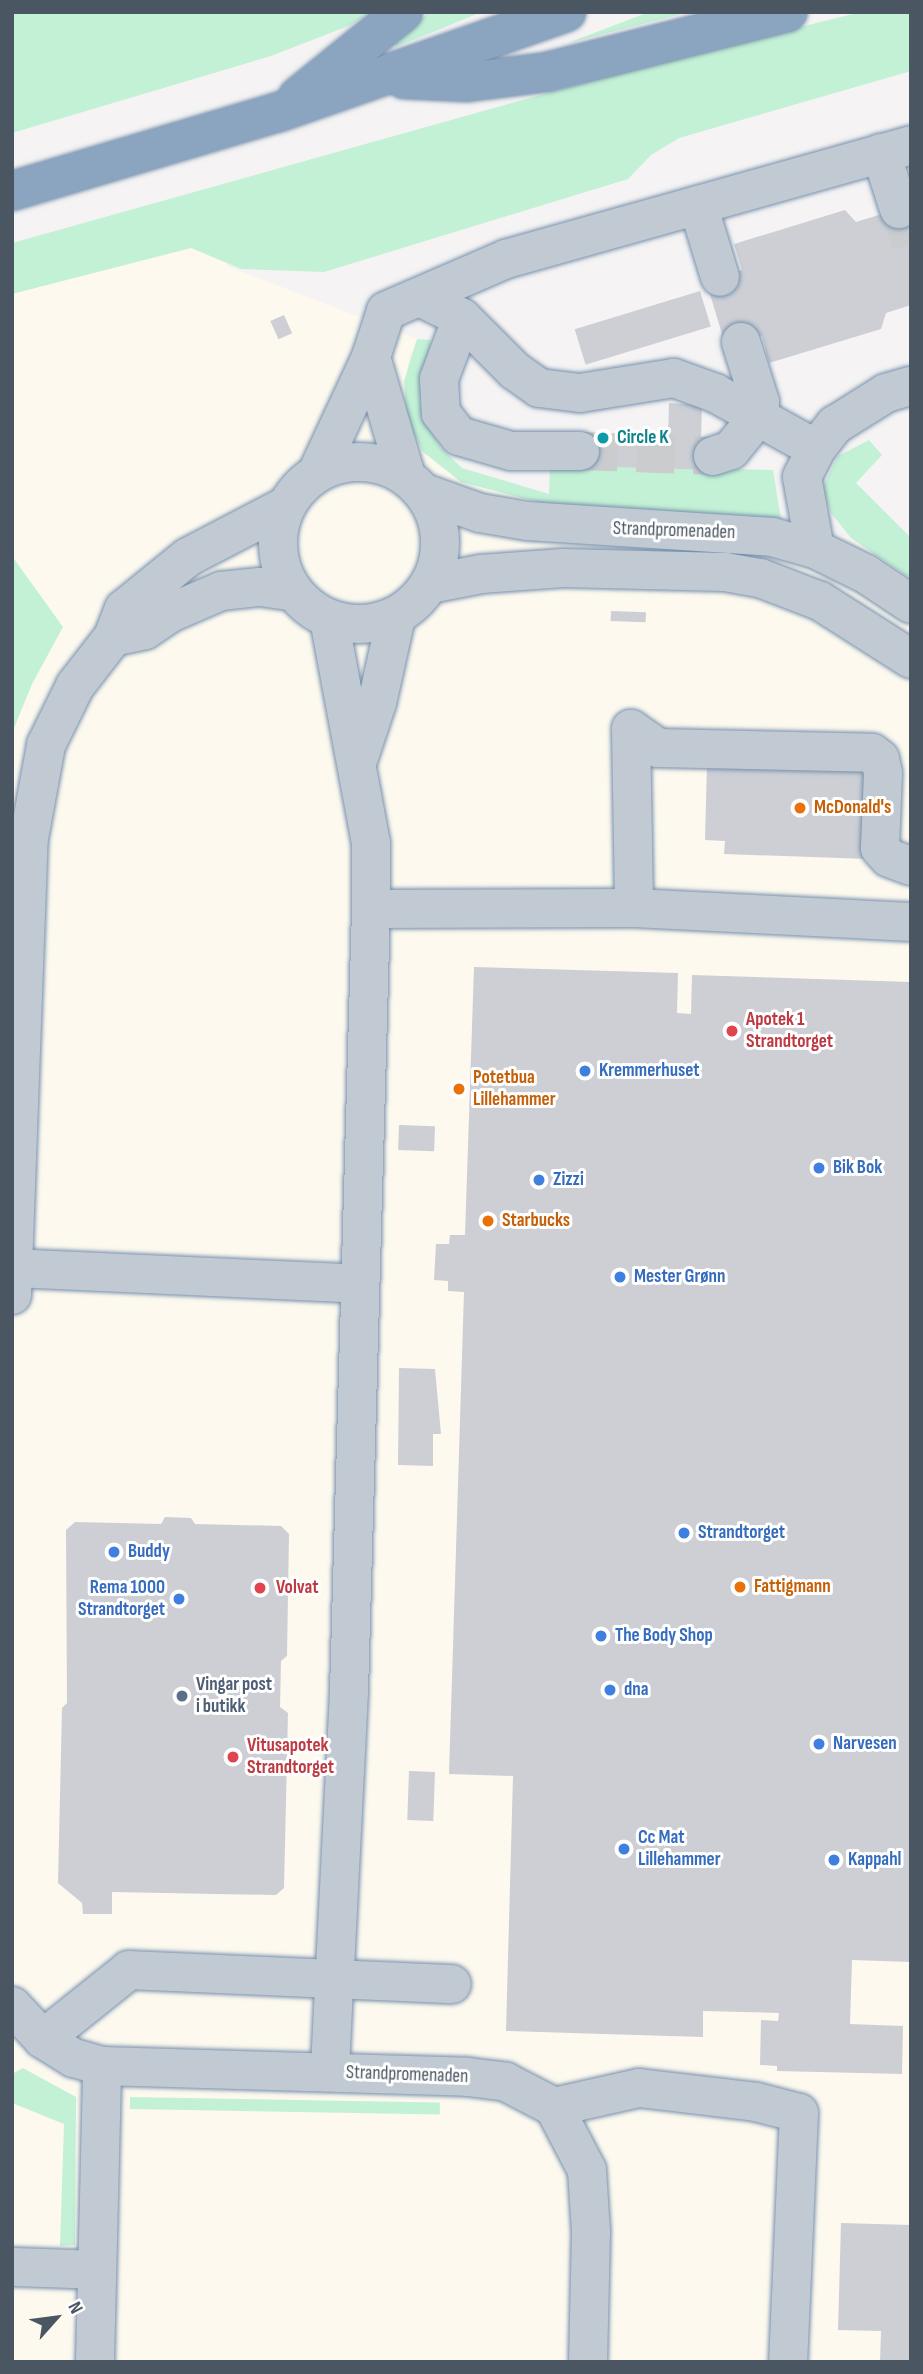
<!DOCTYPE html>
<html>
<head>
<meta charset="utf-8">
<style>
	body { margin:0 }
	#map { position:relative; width:923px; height:2374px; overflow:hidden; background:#f5f3f3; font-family:"Sofia Sans Condensed",sans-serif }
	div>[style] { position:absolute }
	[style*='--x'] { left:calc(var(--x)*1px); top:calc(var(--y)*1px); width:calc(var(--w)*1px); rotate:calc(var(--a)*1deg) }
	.commercial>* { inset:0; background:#fdf9ef }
	.green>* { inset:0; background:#c3f1d5; transform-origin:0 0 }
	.building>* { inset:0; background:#cdcfd5; transform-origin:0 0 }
	.minor-tunnel>* { height:38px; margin-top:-19px; transform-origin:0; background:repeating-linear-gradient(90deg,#caccce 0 38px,transparent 0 57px) }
	.roads { filter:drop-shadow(0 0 2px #7690ad) drop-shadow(0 0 2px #7690ad) }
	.minor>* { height:38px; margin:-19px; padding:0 19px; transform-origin:19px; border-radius:19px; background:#c1cad2 }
	.minor>.ring { margin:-19px; padding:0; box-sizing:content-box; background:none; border:38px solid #c1cad2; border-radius:50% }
	.highway>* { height:38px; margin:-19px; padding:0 19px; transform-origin:19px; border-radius:19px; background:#8ba5c1 }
	.dots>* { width:19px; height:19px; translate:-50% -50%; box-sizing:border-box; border:4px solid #fff; border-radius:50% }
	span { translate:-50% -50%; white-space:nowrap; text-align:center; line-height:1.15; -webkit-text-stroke:6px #fff; paint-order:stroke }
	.culture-label { font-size:19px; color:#0d838f; font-weight:700 }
	.left { translate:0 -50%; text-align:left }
	.street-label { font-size:19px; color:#4a5661 }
	.food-label { font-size:19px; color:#c56008; font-weight:700 }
	.health-label { font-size:19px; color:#be3a42; font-weight:700 }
	.shop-label { font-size:19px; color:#366cbe; font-weight:700 }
	.right { translate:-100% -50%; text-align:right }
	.service-label { font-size:19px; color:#4e5e75; font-weight:700 }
	.frame { position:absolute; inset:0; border:14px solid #4a5661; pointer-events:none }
	.north { position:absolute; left:21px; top:2283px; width:70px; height:70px; -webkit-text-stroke:5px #fff; paint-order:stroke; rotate:62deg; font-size:19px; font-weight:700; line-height:28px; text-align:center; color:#4a5661 }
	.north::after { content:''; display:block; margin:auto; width:24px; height:32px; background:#4a5661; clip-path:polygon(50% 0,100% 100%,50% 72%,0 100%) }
</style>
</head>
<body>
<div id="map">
	<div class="commercial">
		<i style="clip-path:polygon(219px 199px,227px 266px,417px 339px,409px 358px,403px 400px,461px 482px,668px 512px,782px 519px,851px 538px,911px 579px,911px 2362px,12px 2362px,12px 248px)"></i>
	</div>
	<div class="green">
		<i style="clip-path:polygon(12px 12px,370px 12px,351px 25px,271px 56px,12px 133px)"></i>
		<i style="clip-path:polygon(430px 12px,482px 12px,396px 47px,392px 40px)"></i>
		<i style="clip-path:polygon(649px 12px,689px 12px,568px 43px)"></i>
		<i style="clip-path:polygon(861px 12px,911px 12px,911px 71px,679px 138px,651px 155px,628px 179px,324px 272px,241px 269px,191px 248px,12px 294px,12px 243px,651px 64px)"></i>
		<i style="clip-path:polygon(417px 339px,431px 340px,420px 402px,427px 425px,441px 448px,462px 468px,549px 494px,550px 465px,773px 470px,781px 519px,553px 506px,461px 482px,423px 452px,407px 420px,404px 381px)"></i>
		<i style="clip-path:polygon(869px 440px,882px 455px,856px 483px,911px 538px,911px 579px,851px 538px,831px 513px,825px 497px,824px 485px,838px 456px)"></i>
		<i style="clip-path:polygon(12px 556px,63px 627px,32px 684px,12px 733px)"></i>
		<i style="clip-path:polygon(23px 2068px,76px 2097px,75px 2245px,60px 2246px,64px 2124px,12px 2103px,12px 2074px)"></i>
		<i style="left:130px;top:2097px;width:310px;height:12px;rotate:1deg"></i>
	</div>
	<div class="building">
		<i style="clip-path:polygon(911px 205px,911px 305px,886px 313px,881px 329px,769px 363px,762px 336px,726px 347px,706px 281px,742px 270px,734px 244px,845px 210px,856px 222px)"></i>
		<i style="left:700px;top:291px;width:37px;height:131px;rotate:73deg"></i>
		<i style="left:284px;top:315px;width:20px;height:15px;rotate:66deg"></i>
		<i style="clip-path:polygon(669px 403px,702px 405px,701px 440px,713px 441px,712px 470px,580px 466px,581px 437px,668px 439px)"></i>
		<i style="left:611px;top:611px;width:35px;height:10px;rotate:2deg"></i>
		<i style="clip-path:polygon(707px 764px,871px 770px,869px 859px,724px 854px,725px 841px,705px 840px)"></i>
		<i style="clip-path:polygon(474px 967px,678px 973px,677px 1013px,691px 1014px,692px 975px,911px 982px,911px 1962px,852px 1960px,850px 2024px,903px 2026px,902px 2074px,777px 2071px,777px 2066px,760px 2065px,761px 2020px,778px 2021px,779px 2013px,703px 2011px,703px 2037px,506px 2031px,513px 1776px,449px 1774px,464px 1292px,448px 1291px,448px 1281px,434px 1280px,436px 1244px,449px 1244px,450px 1235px,465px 1235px)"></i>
		<i style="left:399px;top:1125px;width:36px;height:25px;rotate:2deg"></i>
		<i style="clip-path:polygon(399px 1368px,435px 1369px,441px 1434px,433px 1434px,433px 1466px,398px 1465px)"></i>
		<i style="clip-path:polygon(165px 1517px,191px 1518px,195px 1524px,281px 1526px,289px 1534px,287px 1656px,281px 1661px,280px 1707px,288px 1713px,284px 1888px,276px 1895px,112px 1892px,112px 1914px,83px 1914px,82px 1903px,58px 1883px,62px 1708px,67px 1703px,66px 1530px,75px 1522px,161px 1524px)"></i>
		<i style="left:409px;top:1771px;width:26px;height:49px;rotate:2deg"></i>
		<i style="clip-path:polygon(841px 2223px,911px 2225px,911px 2362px,880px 2362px,881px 2331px,838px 2330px)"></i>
	</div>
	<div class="minor-tunnel">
		<i style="--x:899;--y:209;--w:37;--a:71"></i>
		<i style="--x:580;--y:451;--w:133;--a:2.2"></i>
	</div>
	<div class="roads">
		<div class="minor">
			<i style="--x:881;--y:153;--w:59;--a:72.2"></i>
			<i style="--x:698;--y:205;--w:75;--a:73"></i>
			<i style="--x:420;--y:297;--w:47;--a:26.6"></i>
			<i style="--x:462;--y:318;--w:75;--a:45"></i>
			<i style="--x:515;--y:371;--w:29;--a:35"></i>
			<i style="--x:539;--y:388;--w:41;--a:7"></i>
			<i style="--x:580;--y:393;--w:95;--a:-9.1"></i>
			<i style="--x:674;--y:378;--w:44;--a:20.1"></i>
			<i style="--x:715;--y:393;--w:115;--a:29"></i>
			<i style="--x:462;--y:318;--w:65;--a:110.7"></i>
			<i style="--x:439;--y:379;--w:34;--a:87"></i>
			<i style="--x:441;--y:413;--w:29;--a:52"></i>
			<i style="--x:459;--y:436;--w:54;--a:16.1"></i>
			<i style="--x:511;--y:451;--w:69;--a:0"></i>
			<i style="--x:371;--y:357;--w:124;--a:73.6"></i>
			<i style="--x:713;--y:456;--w:19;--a:-18"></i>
			<i style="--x:731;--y:450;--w:43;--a:-50.7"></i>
			<i style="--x:758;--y:417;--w:15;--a:-82"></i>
			<i style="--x:760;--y:402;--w:63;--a:-107.6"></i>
			<i class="ring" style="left:278px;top:462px;width:124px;height:124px"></i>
			<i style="--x:317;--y:473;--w:128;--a:-65"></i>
			<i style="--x:371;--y:357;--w:48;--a:-71.9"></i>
			<i style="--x:386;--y:311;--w:131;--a:-23.4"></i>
			<i style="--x:506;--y:259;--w:421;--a:-15.7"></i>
			<i style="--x:424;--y:493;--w:59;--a:19.7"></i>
			<i style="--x:480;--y:513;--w:48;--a:9.7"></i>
			<i style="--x:527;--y:521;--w:246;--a:3.7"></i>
			<i style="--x:772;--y:537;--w:45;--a:15.6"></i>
			<i style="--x:815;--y:549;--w:57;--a:26.1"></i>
			<i style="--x:866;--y:574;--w:54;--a:33.7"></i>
			<i style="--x:815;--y:549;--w:73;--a:-100.2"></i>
			<i style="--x:802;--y:477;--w:31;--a:-63"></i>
			<i style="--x:816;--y:449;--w:31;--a:-52"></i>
			<i style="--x:835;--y:425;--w:60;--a:-32.1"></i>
			<i style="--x:886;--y:393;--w:26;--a:-16"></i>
			<i style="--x:430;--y:584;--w:52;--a:-11.1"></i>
			<i style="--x:481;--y:574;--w:82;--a:-4.2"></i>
			<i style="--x:563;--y:568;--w:162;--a:1.4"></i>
			<i style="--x:725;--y:572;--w:36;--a:10"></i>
			<i style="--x:760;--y:578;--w:64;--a:21"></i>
			<i style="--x:820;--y:601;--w:108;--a:32.5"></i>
			<i style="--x:329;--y:619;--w:228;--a:79.4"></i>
			<i style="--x:371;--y:843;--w:66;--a:90"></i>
			<i style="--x:371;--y:909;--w:783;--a:91.61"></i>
			<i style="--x:349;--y:1692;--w:380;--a:92.9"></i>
			<i style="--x:113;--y:637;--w:33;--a:-12"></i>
			<i style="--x:145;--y:630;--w:30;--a:-34"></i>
			<i style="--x:170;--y:613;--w:56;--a:-23.3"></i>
			<i style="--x:221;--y:591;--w:39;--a:-6"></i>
			<i style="--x:260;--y:587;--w:34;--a:8"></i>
			<i style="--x:631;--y:729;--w:33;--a:35"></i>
			<i style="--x:658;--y:748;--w:214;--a:1.3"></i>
			<i style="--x:872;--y:753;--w:10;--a:37"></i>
			<i style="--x:880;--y:759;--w:14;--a:78"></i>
			<i style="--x:883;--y:773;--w:75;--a:92.3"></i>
			<i style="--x:880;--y:848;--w:13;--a:48"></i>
			<i style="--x:889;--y:858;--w:23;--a:20"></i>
			<i style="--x:631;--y:729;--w:179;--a:89"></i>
			<i style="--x:357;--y:763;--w:63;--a:-71.6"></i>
			<i style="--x:377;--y:703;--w:88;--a:-77.5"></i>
			<i style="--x:371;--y:909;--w:263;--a:-0.2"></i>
			<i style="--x:634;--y:908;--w:277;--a:2.9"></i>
			<i style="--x:12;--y:1268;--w:346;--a:2.6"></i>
			<i style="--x:12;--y:1295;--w:457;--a:-87.9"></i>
			<i style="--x:29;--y:838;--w:95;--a:-79.6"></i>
			<i style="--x:46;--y:745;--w:66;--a:-63.8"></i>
			<i style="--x:75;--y:686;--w:62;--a:-52.2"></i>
			<i style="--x:113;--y:637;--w:30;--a:-69"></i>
			<i style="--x:124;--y:609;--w:82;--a:-39.1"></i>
			<i style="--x:188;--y:557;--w:110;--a:-27.5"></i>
			<i style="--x:12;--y:2006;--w:45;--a:46.8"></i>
			<i style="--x:43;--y:2039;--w:36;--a:32"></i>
			<i style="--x:74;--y:2058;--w:29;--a:16"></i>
			<i style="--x:102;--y:2066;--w:366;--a:1.7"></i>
			<i style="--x:468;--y:2077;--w:38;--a:7"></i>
			<i style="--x:506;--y:2082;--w:54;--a:27.5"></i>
			<i style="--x:554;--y:2107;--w:71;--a:62.4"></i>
			<i style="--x:587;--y:2170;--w:62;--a:86.3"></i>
			<i style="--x:591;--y:2232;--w:130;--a:91.3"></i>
			<i style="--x:43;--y:2039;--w:110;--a:-38.7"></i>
			<i style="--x:129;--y:1970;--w:323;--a:2.5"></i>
			<i style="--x:554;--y:2107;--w:87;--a:-12.6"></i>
			<i style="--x:639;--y:2088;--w:118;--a:6.8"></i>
			<i style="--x:756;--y:2102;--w:44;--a:14.3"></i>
			<i style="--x:799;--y:2113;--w:249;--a:92.5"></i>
			<i style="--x:12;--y:2267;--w:84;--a:2"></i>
			<i style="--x:95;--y:2362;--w:296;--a:-88.6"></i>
		</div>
		<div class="highway">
			<i style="--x:404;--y:79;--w:63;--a:2.7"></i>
			<i style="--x:467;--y:82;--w:81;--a:-7.1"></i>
			<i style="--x:547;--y:72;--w:248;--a:-14"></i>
			<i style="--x:298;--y:97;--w:135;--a:-39"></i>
			<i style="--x:12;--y:191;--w:278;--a:-16.5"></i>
			<i style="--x:279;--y:112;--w:304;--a:-19.2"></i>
		</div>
	</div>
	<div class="dots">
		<i style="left:603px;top:438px;background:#0f9aa8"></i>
		<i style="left:800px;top:808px;background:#e8710a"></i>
		<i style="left:732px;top:1031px;background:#e0444e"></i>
		<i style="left:585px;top:1071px;background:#3f7fe0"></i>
		<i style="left:459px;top:1089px;background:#e8710a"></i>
		<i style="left:819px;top:1168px;background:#3f7fe0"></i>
		<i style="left:539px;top:1180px;background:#3f7fe0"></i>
		<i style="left:488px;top:1221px;background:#e8710a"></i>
		<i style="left:620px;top:1277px;background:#3f7fe0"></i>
		<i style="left:684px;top:1533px;background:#3f7fe0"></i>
		<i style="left:114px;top:1552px;background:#3f7fe0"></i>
		<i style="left:740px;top:1587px;background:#e8710a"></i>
		<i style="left:260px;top:1588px;background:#e0444e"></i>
		<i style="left:179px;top:1599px;background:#3f7fe0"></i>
		<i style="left:601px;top:1636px;background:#3f7fe0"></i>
		<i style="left:610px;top:1690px;background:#3f7fe0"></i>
		<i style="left:182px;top:1696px;background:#5c6f8a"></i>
		<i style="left:819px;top:1744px;background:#3f7fe0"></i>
		<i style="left:233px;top:1757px;background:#e0444e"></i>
		<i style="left:624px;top:1849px;background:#3f7fe0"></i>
		<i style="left:834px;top:1860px;background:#3f7fe0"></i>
	</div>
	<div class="culture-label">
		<span class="left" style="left:617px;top:438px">Circle K</span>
	</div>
	<div class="street-label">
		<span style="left:674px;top:531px;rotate:2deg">Strandpromenaden</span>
		<span style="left:407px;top:2075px;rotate:2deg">Strandpromenaden</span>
	</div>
	<div class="food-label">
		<span class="left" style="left:814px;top:808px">McDonald's</span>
		<span class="left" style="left:473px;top:1089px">Potetbua<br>Lillehammer</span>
		<span class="left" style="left:502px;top:1221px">Starbucks</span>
		<span class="left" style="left:754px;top:1587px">Fattigmann</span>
	</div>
	<div class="health-label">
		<span class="left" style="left:746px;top:1031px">Apotek 1<br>Strandtorget</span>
		<span class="left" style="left:276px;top:1588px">Volvat</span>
		<span class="left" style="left:247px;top:1757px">Vitusapotek<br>Strandtorget</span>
	</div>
	<div class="shop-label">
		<span class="left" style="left:599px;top:1071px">Kremmerhuset</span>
		<span class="left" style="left:833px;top:1168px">Bik Bok</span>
		<span class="left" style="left:553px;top:1180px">Zizzi</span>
		<span class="left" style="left:634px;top:1277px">Mester Grønn</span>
		<span class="left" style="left:698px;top:1533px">Strandtorget</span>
		<span class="left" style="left:128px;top:1552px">Buddy</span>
		<span class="right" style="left:165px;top:1599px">Rema 1000<br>Strandtorget</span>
		<span class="left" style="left:615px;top:1636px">The Body Shop</span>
		<span class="left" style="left:624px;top:1690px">dna</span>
		<span class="left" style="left:833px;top:1744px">Narvesen</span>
		<span class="left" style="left:638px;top:1849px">Cc Mat<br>Lillehammer</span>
		<span class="left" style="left:848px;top:1860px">Kappahl</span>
	</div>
	<div class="service-label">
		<span class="left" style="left:196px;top:1696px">Vingar post<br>i butikk</span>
	</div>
	<div class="frame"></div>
	<div class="north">N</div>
</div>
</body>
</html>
